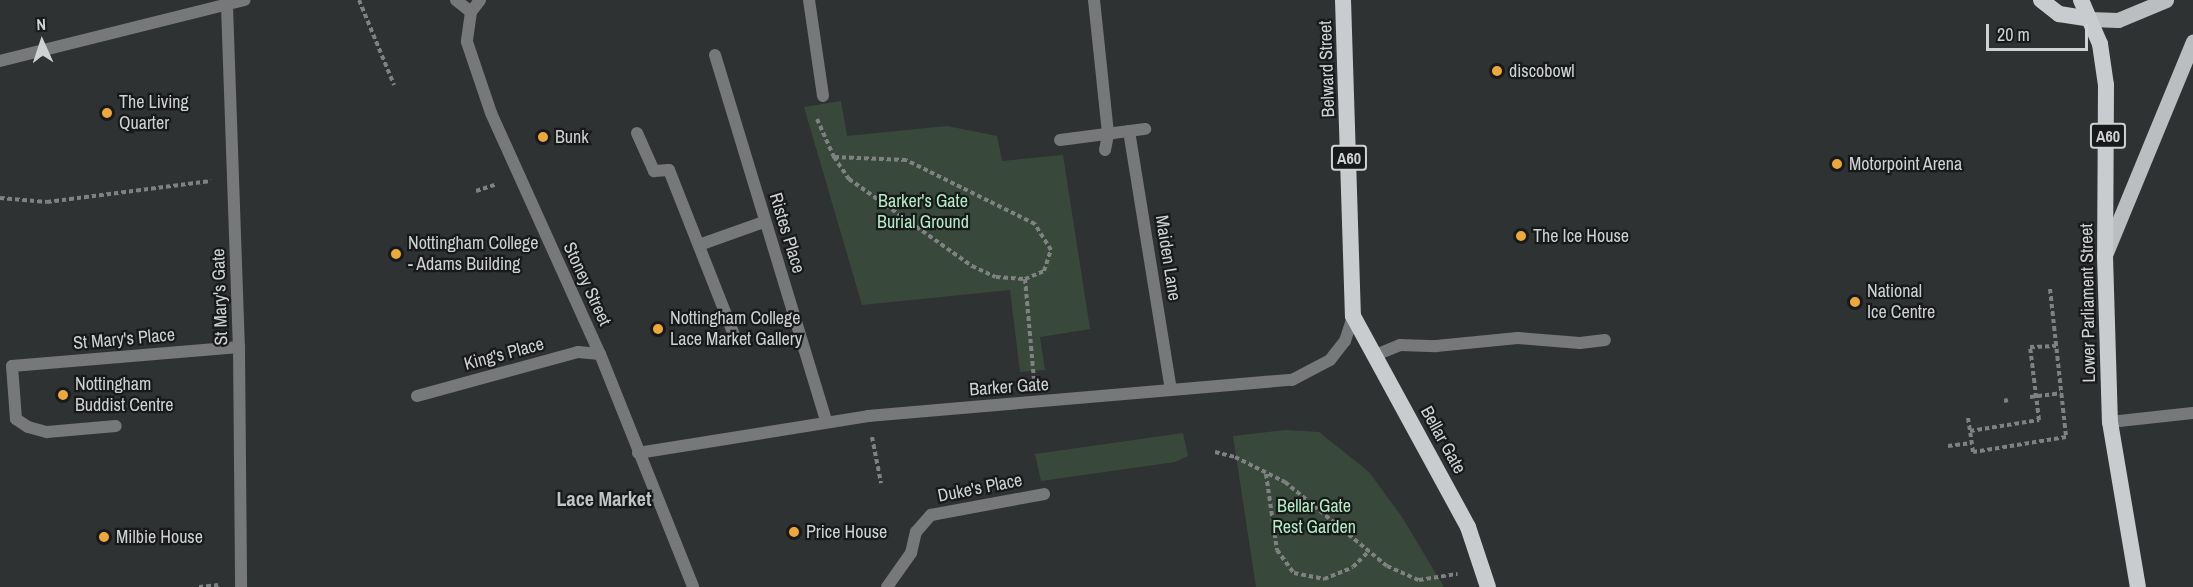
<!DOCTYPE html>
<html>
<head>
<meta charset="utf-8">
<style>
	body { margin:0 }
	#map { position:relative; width:2193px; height:587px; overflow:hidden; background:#2e3232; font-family:"Archivo Narrow",sans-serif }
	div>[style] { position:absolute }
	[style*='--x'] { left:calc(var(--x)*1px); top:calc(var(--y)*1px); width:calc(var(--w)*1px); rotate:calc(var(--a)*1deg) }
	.green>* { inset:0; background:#38493c }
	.path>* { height:4px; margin-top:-2px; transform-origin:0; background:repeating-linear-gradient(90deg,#7f8282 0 4.5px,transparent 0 7.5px) }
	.service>* { height:12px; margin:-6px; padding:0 6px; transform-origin:6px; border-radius:6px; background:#767879 }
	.pedestrian>* { height:12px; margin:-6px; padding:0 6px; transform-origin:6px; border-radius:6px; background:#767879 }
	.minor>* { height:12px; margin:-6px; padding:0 6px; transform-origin:6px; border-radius:6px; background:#767879 }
	.tertiary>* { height:12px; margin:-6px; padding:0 6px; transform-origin:6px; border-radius:6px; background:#767879 }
	.primary>* { height:15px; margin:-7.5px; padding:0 7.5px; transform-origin:7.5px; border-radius:7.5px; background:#bbbec0 }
	.trunk>* { height:16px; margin:-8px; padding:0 8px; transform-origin:8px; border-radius:8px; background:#c8ccce }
	.dots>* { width:16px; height:16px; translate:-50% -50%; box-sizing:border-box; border:3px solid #18191a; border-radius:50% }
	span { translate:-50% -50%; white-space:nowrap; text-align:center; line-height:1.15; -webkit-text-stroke:4.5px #18191a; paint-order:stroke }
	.shield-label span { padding:2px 4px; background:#18191a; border:2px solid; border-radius:4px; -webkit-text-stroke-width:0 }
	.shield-label { font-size:16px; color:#cfd2d2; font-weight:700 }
	.street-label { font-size:18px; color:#cfd2d2 }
	.poi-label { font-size:18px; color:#cfd2d2 }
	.left { translate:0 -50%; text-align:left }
	.park-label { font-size:18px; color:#b4ecc3 }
	.neighbourhood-label { font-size:20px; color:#bfc4c4; font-weight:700 }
	.north { position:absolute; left:12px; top:12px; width:60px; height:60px; -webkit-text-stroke:4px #18191a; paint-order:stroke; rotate:357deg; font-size:16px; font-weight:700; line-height:24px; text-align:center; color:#cfd2d2 }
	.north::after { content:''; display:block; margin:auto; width:21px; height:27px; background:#cfd2d2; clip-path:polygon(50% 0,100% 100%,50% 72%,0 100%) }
	.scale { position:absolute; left:1986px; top:24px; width:102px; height:27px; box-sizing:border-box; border:3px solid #cfd2d2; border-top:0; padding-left:8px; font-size:18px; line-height:21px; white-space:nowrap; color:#cfd2d2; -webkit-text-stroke:4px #18191a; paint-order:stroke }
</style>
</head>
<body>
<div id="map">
	<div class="green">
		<i style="clip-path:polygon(841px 101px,847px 136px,947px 126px,997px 136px,1002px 161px,1063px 155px,1090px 329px,1040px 337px,1045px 370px,1020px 372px,1010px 290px,862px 305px,804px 107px)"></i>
		<i style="clip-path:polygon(1285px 430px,1319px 432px,1369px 472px,1402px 517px,1444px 587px,1256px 587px,1233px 436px)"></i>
		<i style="clip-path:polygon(1183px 433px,1188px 456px,1175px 462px,1041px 481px,1035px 454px)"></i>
	</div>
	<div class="path">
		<i style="--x:359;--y:0;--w:92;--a:67.6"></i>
		<i style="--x:817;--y:119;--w:42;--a:65.9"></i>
		<i style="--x:476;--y:191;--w:22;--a:-18"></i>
		<i style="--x:0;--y:198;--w:47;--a:4.9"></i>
		<i style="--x:47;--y:202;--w:165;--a:-7.3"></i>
		<i style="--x:1025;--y:279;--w:21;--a:-23"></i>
		<i style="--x:1044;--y:271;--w:22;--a:-72"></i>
		<i style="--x:1051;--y:250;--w:31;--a:-122"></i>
		<i style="--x:1035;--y:224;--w:144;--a:-153.6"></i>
		<i style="--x:906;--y:160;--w:72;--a:-177.6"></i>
		<i style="--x:834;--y:157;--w:27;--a:56"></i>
		<i style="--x:849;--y:179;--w:151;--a:35.3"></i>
		<i style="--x:972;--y:266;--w:26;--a:25"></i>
		<i style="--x:996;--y:277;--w:29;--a:4"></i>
		<i style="--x:1025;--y:279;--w:100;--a:84.9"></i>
		<i style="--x:2050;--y:289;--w:149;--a:83.8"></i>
		<i style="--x:2066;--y:437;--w:94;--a:170.8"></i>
		<i style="--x:1973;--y:452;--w:21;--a:-98"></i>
		<i style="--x:1970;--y:431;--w:70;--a:-9.1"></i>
		<i style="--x:2039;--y:420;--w:74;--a:-97"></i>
		<i style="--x:2030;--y:347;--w:26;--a:-2"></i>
		<i style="--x:2030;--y:397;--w:31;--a:-7"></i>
		<i style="--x:2004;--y:401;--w:4;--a:-14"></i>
		<i style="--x:1968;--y:418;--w:13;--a:81"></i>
		<i style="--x:872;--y:437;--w:47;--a:78.9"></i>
		<i style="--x:1948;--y:446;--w:24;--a:-7"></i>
		<i style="--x:1215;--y:452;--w:21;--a:14"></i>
		<i style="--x:1235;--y:457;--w:56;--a:26.6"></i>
		<i style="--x:1285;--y:482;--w:132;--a:39.5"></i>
		<i style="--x:1387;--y:566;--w:35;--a:24"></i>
		<i style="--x:1419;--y:580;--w:39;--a:-9"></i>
		<i style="--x:1266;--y:474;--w:77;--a:81.8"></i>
		<i style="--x:1277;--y:550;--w:29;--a:54"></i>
		<i style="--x:1294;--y:573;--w:31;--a:11"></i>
		<i style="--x:1324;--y:579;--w:31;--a:-22"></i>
		<i style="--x:1353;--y:567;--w:21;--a:-45"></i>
		<i style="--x:199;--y:587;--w:20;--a:-6"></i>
	</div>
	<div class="service">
		<i style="--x:809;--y:0;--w:97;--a:81.7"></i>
		<i style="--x:715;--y:55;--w:382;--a:73.1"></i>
		<i style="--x:637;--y:133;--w:42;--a:65.9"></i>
		<i style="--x:654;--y:171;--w:15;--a:-4"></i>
		<i style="--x:669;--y:170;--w:183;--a:68.5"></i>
		<i style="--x:1105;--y:150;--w:16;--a:-79"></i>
		<i style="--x:699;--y:245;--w:69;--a:-19.5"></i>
		<i style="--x:1373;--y:356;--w:29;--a:-22"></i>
		<i style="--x:1400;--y:345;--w:36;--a:2"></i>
		<i style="--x:12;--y:366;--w:53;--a:85.7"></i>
		<i style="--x:16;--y:419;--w:14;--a:34"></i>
		<i style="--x:28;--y:427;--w:20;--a:15"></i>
		<i style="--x:47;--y:432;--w:69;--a:-5"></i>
		<i style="--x:417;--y:396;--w:167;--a:-15.3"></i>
		<i style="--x:578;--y:352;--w:22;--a:5"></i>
		<i style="--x:2110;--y:422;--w:83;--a:-6.2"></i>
		<i style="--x:887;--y:587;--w:42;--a:-54.8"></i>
		<i style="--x:911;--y:553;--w:22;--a:-77"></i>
		<i style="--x:916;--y:532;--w:23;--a:-49"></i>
		<i style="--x:931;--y:515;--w:115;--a:-10.5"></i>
	</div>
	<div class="pedestrian">
		<i style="--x:227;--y:6;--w:341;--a:88"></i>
		<i style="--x:239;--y:347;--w:240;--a:89.5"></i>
		<i style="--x:1436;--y:346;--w:82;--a:-5.6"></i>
		<i style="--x:1518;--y:338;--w:62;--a:4.6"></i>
		<i style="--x:1580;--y:343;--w:25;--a:-7"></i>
		<i style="--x:12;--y:366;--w:228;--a:-4.8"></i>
	</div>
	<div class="minor">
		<i style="--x:1094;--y:0;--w:135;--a:84"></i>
		<i style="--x:471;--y:12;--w:15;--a:-53"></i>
		<i style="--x:1129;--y:131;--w:262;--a:80.8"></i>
		<i style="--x:1060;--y:140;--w:86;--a:-7.4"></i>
		<i style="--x:638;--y:453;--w:233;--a:-9.1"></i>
		<i style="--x:868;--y:416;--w:426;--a:-4.9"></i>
		<i style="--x:1292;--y:380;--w:43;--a:-27.8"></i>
		<i style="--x:1330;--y:360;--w:24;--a:-52"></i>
		<i style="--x:1345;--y:341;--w:26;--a:-72"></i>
	</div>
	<div class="tertiary">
		<i style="--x:456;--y:0;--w:19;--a:39"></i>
		<i style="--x:471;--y:12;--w:30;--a:98"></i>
		<i style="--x:467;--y:42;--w:75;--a:71.3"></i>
		<i style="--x:491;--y:113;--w:265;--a:65.7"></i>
		<i style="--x:600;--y:354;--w:251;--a:68.2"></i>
		<i style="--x:0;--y:61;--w:252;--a:-14"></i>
	</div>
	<div class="primary">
		<i style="--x:2089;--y:19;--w:29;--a:2"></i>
		<i style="--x:2118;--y:20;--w:52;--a:-22.6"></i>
		<i style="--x:2105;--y:255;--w:231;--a:-67.6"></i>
	</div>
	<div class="trunk">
		<i style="--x:1343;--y:0;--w:316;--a:88.2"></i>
		<i style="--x:1353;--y:316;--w:240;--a:61.4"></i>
		<i style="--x:1468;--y:527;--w:63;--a:71.6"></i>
		<i style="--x:2041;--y:0;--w:23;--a:38"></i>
		<i style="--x:2059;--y:14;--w:30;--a:9"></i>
		<i style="--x:2081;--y:0;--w:48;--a:66.6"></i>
		<i style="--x:2100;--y:44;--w:41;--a:81.7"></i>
		<i style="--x:2106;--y:85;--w:171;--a:90.3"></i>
		<i style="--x:2105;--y:256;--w:166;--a:88.3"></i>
		<i style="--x:2110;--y:422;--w:167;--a:80.4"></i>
	</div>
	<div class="dots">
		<i style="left:1497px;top:71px;background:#eca93a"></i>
		<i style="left:107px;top:113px;background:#eca93a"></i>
		<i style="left:543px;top:137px;background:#eca93a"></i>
		<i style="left:1837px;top:164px;background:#eca93a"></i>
		<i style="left:1521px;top:236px;background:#eca93a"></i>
		<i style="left:396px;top:254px;background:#eca93a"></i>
		<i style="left:1855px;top:302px;background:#eca93a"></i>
		<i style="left:658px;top:329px;background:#eca93a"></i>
		<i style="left:63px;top:395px;background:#eca93a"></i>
		<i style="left:794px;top:532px;background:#eca93a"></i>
		<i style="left:104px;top:537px;background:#eca93a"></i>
	</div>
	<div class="shield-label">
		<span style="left:2108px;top:136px">A60</span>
		<span style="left:1349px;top:158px">A60</span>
	</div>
	<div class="street-label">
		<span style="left:1327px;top:69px;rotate:-92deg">Belward Street</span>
		<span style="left:787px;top:233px;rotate:73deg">Ristes Place</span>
		<span style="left:1168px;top:258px;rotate:81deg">Maiden Lane</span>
		<span style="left:587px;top:284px;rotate:65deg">Stoney Street</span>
		<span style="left:220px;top:297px;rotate:-92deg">St Mary's Gate</span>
		<span style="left:2088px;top:303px;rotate:-91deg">Lower Parliament Street</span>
		<span style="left:124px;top:339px;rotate:-5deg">St Mary's Place</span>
		<span style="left:504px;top:354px;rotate:-15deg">King's Place</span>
		<span style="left:1009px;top:387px;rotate:-4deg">Barker Gate</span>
		<span style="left:1443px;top:440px;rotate:61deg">Bellar Gate</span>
		<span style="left:980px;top:488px;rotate:-11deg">Duke's Place</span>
	</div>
	<div class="poi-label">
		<span class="left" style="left:1509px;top:71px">discobowl</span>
		<span class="left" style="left:119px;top:113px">The Living<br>Quarter</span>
		<span class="left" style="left:555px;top:137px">Bunk</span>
		<span class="left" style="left:1849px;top:164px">Motorpoint Arena</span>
		<span class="left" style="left:1533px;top:236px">The Ice House</span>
		<span class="left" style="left:408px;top:254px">Nottingham College<br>- Adams Building</span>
		<span class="left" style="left:1867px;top:302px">National<br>Ice Centre</span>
		<span class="left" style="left:670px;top:329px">Nottingham College<br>Lace Market Gallery</span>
		<span class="left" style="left:75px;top:395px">Nottingham<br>Buddist Centre</span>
		<span class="left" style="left:806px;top:532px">Price House</span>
		<span class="left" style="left:116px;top:537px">Milbie House</span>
	</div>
	<div class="park-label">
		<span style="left:923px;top:212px">Barker's Gate<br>Burial Ground</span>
		<span style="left:1314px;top:517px">Bellar Gate<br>Rest Garden</span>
	</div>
	<div class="neighbourhood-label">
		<span style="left:604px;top:498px">Lace Market</span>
	</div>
	<div class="north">N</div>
	<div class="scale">20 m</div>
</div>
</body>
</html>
